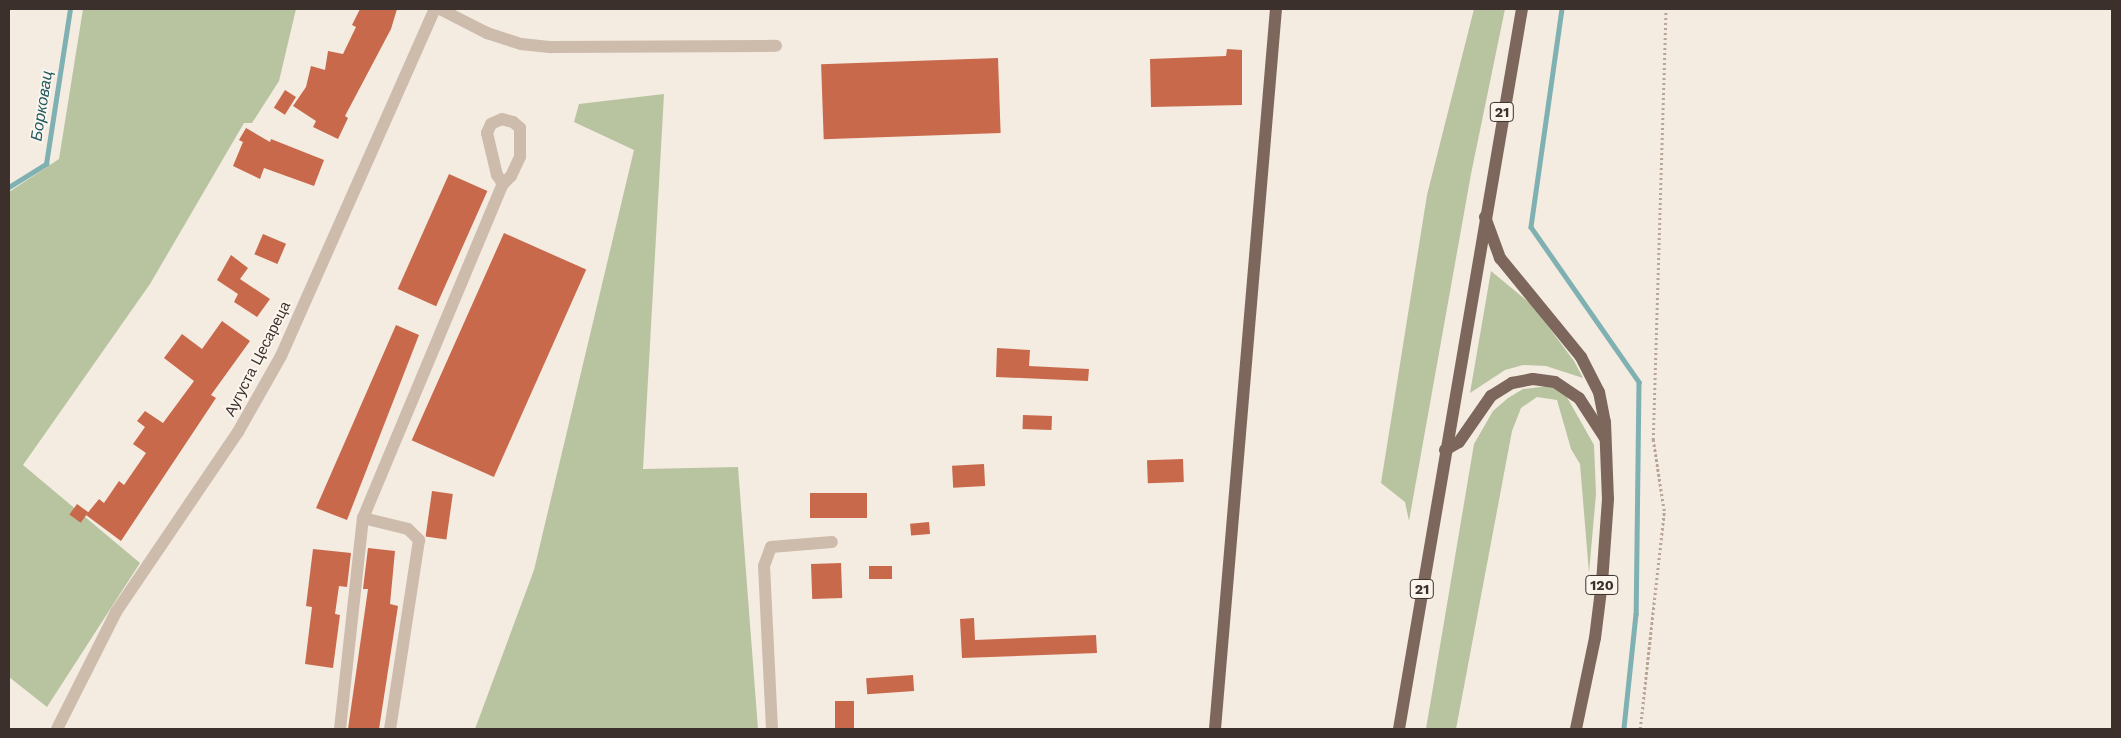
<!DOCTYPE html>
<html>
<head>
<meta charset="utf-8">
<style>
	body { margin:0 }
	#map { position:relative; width:2121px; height:738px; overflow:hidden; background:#f4ebe1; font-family:"Work Sans",sans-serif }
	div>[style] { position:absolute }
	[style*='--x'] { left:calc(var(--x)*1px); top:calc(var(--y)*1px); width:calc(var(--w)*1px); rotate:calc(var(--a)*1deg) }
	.green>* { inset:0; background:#b8c4a0 }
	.stream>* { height:4.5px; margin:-2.25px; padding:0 2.25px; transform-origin:2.25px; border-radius:2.25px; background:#7fb0b2 }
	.building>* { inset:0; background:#c8694b; transform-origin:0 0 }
	.path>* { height:2.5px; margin-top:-1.25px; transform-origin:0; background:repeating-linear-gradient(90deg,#b9a596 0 2.5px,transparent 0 5px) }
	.minor>* { height:12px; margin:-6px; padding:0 6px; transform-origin:6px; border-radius:6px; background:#cdbbac }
	.major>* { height:12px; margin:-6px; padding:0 6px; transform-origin:6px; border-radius:6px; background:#7d675c }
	span { translate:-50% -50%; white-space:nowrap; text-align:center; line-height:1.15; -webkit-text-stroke:4px #fbf5ee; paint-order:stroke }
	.shield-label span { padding:1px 4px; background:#fbf5ee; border:1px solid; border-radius:4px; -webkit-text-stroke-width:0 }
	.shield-label { font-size:14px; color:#3b302b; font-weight:700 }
	.street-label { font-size:15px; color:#3b302b }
	.water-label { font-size:16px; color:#1f5a5e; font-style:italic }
	.frame { position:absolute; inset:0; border:10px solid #3b302b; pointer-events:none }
</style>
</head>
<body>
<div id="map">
	<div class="green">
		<i style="clip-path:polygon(83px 9px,296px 9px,279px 81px,252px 123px,244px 123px,150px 284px,23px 465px,140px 563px,47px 707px,9px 677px,9px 192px,59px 159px)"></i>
		<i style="clip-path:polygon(1474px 9px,1505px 9px,1471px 174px,1409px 521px,1405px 502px,1381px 483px,1427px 195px)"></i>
		<i style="clip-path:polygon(664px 94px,643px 469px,738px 467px,758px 729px,475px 729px,534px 570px,634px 150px,574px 122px,579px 104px)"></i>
		<i style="clip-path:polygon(1491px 271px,1532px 305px,1574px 361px,1583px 378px,1546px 366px,1523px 365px,1505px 370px,1470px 393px)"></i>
		<i style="clip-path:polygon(1549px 386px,1564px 392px,1594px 445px,1596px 494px,1589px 573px,1580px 464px,1571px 449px,1557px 400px,1537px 397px,1521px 408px,1512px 431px,1456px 729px,1426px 729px,1474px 444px,1493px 411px,1508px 398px,1523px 389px)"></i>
	</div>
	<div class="stream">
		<i style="--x:1562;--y:9;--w:220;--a:98.1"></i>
		<i style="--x:1531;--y:227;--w:189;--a:55.1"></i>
		<i style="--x:1639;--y:382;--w:232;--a:90.7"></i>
		<i style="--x:1636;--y:614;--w:116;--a:96"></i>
		<i style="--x:9;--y:187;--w:44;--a:-31.9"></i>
		<i style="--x:46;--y:164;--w:157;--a:-81.2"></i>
	</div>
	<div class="building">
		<i style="clip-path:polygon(360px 9px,397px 9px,391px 29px,345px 116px,348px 118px,338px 139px,313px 127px,316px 121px,293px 106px,306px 87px,311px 66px,325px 70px,328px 51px,343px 54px,356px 27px,352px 25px)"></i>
		<i style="clip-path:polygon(1227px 49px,1242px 50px,1242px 105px,1151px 107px,1150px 59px,1226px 56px)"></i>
		<i style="left:998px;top:58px;width:75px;height:177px;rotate:88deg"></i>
		<i style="left:285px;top:90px;width:13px;height:21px;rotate:32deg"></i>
		<i style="clip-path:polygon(246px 128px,270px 142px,271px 139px,324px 160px,314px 186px,264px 168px,260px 179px,233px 166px,243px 142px,239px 140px)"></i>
		<i style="left:449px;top:174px;width:42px;height:126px;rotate:24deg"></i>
		<i style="left:504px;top:233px;width:90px;height:227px;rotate:24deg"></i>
		<i style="left:263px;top:234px;width:25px;height:22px;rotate:23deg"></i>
		<i style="clip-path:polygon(231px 255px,248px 268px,240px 279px,270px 299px,257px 317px,234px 302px,238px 294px,217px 280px)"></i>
		<i style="clip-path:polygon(222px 321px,250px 341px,211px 395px,216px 398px,121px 541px,86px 515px,99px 499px,104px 503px,119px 481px,124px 485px,146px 453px,133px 444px,145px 427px,137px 421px,145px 411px,163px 423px,194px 381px,164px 358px,182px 334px,202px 349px)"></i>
		<i style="clip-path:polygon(396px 325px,419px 335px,347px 520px,316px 508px)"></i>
		<i style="clip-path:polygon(997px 348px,1030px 350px,1029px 366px,1089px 369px,1088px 381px,996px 377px)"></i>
		<i style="left:1023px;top:415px;width:29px;height:14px;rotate:2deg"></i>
		<i style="left:1183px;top:459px;width:23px;height:36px;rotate:88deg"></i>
		<i style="left:984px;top:464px;width:22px;height:32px;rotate:87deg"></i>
		<i style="left:432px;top:491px;width:21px;height:46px;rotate:8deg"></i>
		<i style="left:810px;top:493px;width:57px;height:25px"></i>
		<i style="left:77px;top:504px;width:14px;height:13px;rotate:36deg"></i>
		<i style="left:929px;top:522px;width:12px;height:19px;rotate:85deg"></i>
		<i style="clip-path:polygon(368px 548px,395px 551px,390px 604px,398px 606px,379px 729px,348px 729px,368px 589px,363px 589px)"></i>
		<i style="clip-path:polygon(313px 549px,351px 553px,347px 587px,339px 586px,335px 614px,340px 615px,333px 668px,305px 664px,312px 607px,306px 606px)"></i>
		<i style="left:841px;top:563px;width:35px;height:30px;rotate:88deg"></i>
		<i style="left:869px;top:566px;width:23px;height:13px"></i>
		<i style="clip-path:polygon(974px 618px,975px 640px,1096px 635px,1097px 653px,962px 658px,960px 619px)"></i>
		<i style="left:913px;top:675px;width:16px;height:47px;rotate:86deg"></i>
		<i style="left:854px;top:701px;width:28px;height:19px;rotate:90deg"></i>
	</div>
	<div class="path">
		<i style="--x:1640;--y:729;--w:219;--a:-83.7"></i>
		<i style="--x:1664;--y:511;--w:72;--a:-98.8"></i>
		<i style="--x:1653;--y:440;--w:431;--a:-88.3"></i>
	</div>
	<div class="minor">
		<i style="--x:440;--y:9;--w:53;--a:27.1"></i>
		<i style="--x:487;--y:33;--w:36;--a:18"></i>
		<i style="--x:521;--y:44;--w:31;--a:6"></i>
		<i style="--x:552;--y:47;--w:224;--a:-0.3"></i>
		<i style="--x:363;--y:518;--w:46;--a:13.7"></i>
		<i style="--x:408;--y:529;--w:16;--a:45"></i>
		<i style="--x:419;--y:540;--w:191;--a:98.7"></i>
		<i style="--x:57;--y:729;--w:131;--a:-63.2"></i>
		<i style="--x:116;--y:612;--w:217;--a:-55.9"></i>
		<i style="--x:238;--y:432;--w:87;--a:-60.5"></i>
		<i style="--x:281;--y:356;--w:380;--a:-66.1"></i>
		<i style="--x:340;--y:729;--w:212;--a:-83.8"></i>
		<i style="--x:363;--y:518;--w:362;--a:-67.3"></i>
		<i style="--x:503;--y:184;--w:11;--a:-45"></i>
		<i style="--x:511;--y:176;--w:21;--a:-65"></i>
		<i style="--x:520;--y:157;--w:29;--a:-90"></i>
		<i style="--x:520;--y:128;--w:9;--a:-139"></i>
		<i style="--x:513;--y:122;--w:11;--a:-165"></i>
		<i style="--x:502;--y:119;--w:12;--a:156"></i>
		<i style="--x:491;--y:124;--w:10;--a:114"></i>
		<i style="--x:487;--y:133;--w:43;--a:76.6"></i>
		<i style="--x:497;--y:175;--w:11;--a:56"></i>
		<i style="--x:772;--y:729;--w:163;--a:-92.8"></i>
		<i style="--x:764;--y:566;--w:20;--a:-70"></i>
		<i style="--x:771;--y:547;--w:61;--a:-4.7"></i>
	</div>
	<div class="major">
		<i style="--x:1485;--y:217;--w:44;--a:69.9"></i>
		<i style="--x:1500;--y:258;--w:128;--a:50.7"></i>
		<i style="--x:1581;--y:357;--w:39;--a:63"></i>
		<i style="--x:1599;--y:392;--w:31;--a:79"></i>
		<i style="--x:1605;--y:422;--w:77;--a:87.8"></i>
		<i style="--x:1608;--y:499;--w:83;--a:94.1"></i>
		<i style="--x:1602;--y:582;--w:56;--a:97.1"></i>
		<i style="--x:1595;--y:638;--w:93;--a:101.8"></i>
		<i style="--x:1445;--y:450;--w:16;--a:-30"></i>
		<i style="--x:1459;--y:442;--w:56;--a:-55.2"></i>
		<i style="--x:1491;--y:396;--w:25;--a:-32"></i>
		<i style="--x:1512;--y:383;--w:21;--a:-11"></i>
		<i style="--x:1533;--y:379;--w:22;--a:8"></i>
		<i style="--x:1555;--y:382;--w:29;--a:34"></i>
		<i style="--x:1579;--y:398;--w:48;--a:57"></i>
		<i style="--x:1215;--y:729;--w:723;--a:-85.16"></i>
		<i style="--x:1399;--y:729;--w:730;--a:-80.31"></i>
	</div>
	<div class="shield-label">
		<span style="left:1502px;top:112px">21</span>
		<span style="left:1602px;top:585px">120</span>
		<span style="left:1422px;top:589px">21</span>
	</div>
	<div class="street-label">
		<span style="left:258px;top:359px;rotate:-63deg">Аугуста Цесареца</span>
	</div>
	<div class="water-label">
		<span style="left:42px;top:106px;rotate:-81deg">Борковац</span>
	</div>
	<div class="frame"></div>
</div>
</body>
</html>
